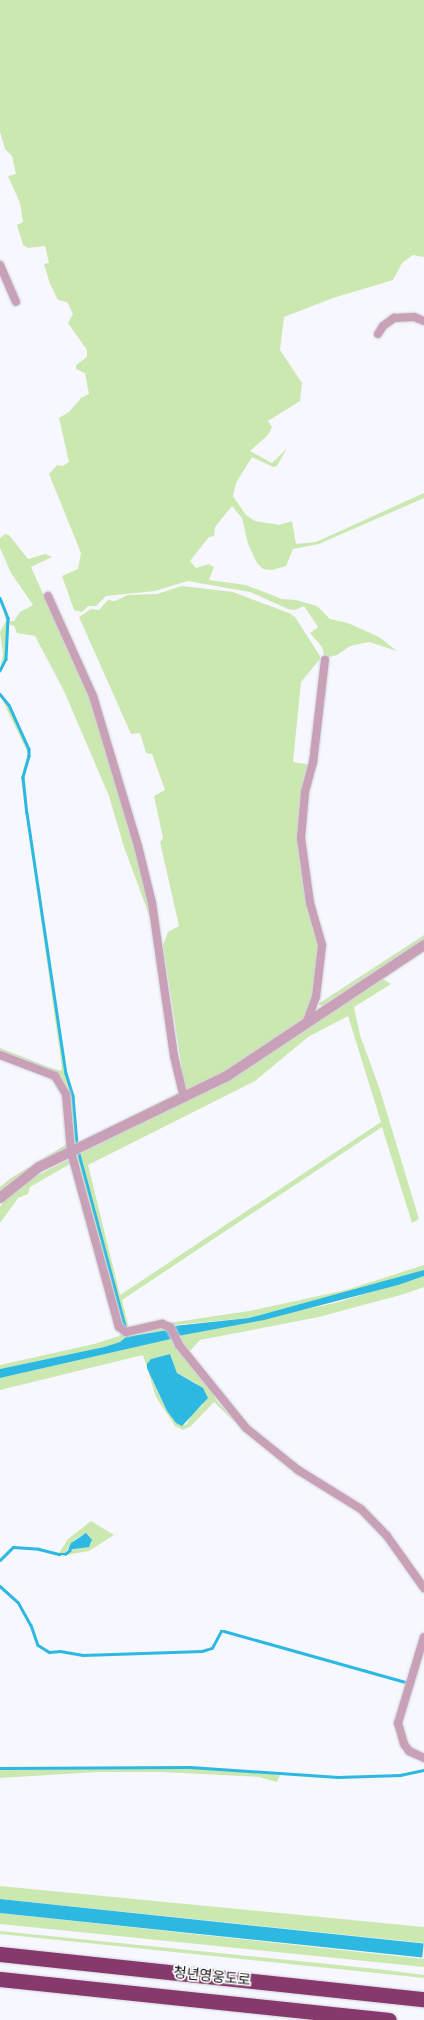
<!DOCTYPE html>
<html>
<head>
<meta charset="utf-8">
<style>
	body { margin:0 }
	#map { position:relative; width:424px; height:2020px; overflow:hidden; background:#f7f7ff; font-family:Commissioner,"Noto Sans KR",sans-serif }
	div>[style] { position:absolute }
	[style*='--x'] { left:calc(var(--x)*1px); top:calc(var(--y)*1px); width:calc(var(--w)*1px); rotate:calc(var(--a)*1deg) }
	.green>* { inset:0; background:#cce8b1 }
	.water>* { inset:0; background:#2db8e2; transform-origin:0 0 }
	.stream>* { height:2.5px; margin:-1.25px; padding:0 1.25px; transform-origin:1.25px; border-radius:1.25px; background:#2db8e2 }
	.roads { filter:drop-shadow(0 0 1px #d2d2d9) drop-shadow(0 0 1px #d2d2d9) }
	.minor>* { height:8px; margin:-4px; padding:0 4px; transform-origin:4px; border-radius:4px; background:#c8a0b7 }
	.tertiary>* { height:10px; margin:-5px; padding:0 5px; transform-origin:5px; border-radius:5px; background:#c8a0b7 }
	.motorway>* { height:15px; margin:-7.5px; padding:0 7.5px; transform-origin:7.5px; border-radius:7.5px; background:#87386d }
	span { translate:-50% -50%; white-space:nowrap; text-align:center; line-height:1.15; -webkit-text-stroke:3.5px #fff; paint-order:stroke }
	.street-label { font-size:14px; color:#0e0e12 }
</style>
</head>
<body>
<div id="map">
	<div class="green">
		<i style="clip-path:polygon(0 0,424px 0,424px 257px,413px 255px,402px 263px,393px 280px,333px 298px,284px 317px,280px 350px,302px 383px,300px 401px,268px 421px,272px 427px,268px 435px,250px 451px,272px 463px,287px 448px,277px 466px,273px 467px,252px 457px,236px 483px,233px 496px,246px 515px,255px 521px,279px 525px,292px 521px,296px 544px,316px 542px,424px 493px,424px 498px,319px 544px,293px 549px,286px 566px,272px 570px,263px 569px,257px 563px,248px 544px,242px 518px,232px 506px,215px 527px,214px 536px,209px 537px,190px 561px,196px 568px,209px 564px,214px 567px,209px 580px,246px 585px,282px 599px,296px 600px,317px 606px,330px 619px,348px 623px,379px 637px,397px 651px,369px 642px,350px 646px,337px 655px,325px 658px,322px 647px,310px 633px,318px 627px,304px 606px,295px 610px,288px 609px,250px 592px,188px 581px,155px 591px,106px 596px,96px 606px,88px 606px,82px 612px,74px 610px,62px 576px,78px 569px,81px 553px,49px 474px,57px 465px,63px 466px,69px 462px,59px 418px,69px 412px,81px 398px,89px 394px,85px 373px,76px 369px,76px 365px,87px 357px,87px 350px,68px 323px,73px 314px,67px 302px,58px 300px,50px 284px,44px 264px,49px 263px,45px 246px,28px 248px,23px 245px,17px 225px,23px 222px,20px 203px,8px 176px,16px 174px,12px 156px,5px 149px,0 132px)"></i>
		<i style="clip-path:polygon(5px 534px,9px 535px,28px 559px,45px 554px,52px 557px,31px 567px,91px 701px,121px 797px,150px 905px,152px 923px,124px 847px,109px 796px,64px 691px,35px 636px,17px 633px,14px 626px,8px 624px,8px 621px,14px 621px,20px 612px,33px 605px,11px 573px,0 548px,0 538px)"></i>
		<i style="clip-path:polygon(182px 586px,233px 592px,289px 613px,295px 617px,320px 656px,320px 659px,301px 682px,293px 762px,311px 765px,300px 824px,319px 942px,313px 1001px,305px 1021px,225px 1074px,187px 1090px,184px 1083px,163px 945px,168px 932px,179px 926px,160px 842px,163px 838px,154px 796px,165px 790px,152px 754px,146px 753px,140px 733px,131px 734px,79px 617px,91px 609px,99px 610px,108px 600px,115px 601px,128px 595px,157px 594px)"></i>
		<i style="clip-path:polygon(0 599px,7px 618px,5px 659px,0 670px,3px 653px,0 632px,6px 621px)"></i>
		<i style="clip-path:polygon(0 695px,8px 706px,28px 749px,29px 756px,23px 777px,26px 813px,66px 1073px,72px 1096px,76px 1144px,178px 1093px,177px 1097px,74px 1147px,64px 1085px,0 1052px,0 1048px,48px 1067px,61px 1071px,62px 1068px,21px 779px,28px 753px)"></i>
		<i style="clip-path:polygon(424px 935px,424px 940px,403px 953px,322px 1006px,318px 1004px)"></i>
		<i style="clip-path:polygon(evenodd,383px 979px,391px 984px,354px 1007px,360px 1035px,380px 1090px,419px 1219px,412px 1223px,382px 1127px,122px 1300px,129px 1329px,127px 1329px,79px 1154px,216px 1087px,383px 979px,348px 1016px,381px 1122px,120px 1295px,88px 1165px,255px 1081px,308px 1037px,348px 1016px)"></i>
		<i style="clip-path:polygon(67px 1144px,65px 1149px,25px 1173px,0 1194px,0 1187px,11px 1178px)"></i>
		<i style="clip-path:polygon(79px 1155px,99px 1232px,126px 1330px,122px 1324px,75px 1156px)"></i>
		<i style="clip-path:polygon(69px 1159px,70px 1164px,30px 1187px,28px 1194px,18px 1198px,0 1223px,0 1207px,4px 1201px,33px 1178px)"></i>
		<i style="clip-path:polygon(424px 1265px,424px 1270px,398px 1279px,249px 1318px,174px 1325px,169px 1323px,249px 1311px,346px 1290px)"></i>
		<i style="clip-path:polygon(424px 1276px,424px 1287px,404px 1294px,319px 1317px,200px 1340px,189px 1352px,178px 1336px,335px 1303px)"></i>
		<i style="clip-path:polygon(164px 1327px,168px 1330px,126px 1337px,120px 1342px,104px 1347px,0 1369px,0 1365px,94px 1344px,119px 1336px,121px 1333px)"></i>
		<i style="clip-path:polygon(evenodd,171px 1339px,212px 1389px,216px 1400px,244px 1431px,214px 1402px,191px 1426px,183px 1430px,175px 1426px,156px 1397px,143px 1355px,0 1390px,0 1378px,171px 1339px,170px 1354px,177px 1373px,197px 1384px,203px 1405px,192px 1414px,186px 1425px,176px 1423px,167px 1411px,152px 1379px,151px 1359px,170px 1354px)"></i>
		<i style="clip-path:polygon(91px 1521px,114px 1535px,89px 1551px,66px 1555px,72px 1550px,89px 1546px,92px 1543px,82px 1535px,74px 1540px,65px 1553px,59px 1553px,68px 1539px)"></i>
		<i style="clip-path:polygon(97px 1768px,189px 1768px,280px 1775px,277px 1782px,259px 1777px,161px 1772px,97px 1772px,0 1778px,0 1769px)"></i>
		<i style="clip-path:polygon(0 1886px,424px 1927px,424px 1943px,0 1899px)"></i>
		<i style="clip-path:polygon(0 1913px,424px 1959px,424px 1967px,0 1924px)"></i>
		<i style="clip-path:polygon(0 1931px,377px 1969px,424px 1975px,424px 1978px,0 1934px)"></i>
	</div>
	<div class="water">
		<i style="clip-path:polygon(424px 1270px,424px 1276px,398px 1285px,264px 1320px,178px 1336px,174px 1326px,249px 1318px)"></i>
		<i style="clip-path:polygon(168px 1330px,171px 1339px,0 1378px,0 1369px,104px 1347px,120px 1342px,126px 1337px)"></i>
		<i style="clip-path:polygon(170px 1354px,177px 1373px,203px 1388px,208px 1398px,182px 1426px,176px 1423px,167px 1411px,147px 1368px,147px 1364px,151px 1359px)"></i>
		<i style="clip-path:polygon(86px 1533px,92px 1540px,89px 1547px,68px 1550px,71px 1543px)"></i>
		<i style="left:0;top:1899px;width:426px;height:14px;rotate:6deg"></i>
	</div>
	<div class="stream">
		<i style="--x:0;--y:598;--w:22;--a:68"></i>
		<i style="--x:8;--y:618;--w:41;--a:92.8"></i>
		<i style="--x:6;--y:659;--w:13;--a:117"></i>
		<i style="--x:0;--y:694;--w:14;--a:51"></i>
		<i style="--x:9;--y:705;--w:48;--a:65.6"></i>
		<i style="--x:29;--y:749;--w:7;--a:90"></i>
		<i style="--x:29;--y:756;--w:22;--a:106"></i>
		<i style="--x:23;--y:777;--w:36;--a:84"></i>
		<i style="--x:27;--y:813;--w:263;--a:81.5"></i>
		<i style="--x:66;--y:1073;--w:24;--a:73"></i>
		<i style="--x:73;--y:1096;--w:48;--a:85.2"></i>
		<i style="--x:79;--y:1154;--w:182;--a:75"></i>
		<i style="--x:0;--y:1560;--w:18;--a:-45"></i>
		<i style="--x:13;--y:1547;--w:26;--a:4"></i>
		<i style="--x:39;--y:1549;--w:21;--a:14"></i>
		<i style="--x:59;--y:1554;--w:6;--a:0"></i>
		<i style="--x:65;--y:1554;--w:6;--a:-39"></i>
		<i style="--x:0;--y:1586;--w:24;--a:42"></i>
		<i style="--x:18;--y:1602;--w:26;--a:61"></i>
		<i style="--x:31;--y:1625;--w:21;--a:71"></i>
		<i style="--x:38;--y:1645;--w:13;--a:32"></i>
		<i style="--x:49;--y:1652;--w:11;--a:-5"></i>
		<i style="--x:60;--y:1651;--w:23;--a:10"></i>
		<i style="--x:83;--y:1655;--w:119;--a:-1.9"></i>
		<i style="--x:202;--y:1651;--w:10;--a:-17"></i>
		<i style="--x:212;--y:1648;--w:19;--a:-62"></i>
		<i style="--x:221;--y:1631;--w:3;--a:0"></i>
		<i style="--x:224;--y:1631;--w:189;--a:15.7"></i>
		<i style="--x:0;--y:1768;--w:190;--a:-0.3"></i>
		<i style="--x:190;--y:1767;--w:148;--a:3.9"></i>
		<i style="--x:338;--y:1777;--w:62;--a:-1.8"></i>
		<i style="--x:400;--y:1775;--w:25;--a:-12"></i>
	</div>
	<div class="roads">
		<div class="minor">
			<i style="--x:0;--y:265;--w:40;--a:66.6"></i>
			<i style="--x:378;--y:334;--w:9;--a:-58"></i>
			<i style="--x:383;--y:326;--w:14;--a:-36"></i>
			<i style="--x:394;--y:318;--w:20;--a:-3"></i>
			<i style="--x:414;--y:317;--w:11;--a:22"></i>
			<i style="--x:48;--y:596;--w:110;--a:65.8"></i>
			<i style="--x:93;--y:696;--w:157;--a:73.3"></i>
			<i style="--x:138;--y:846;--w:59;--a:76.2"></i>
			<i style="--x:152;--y:903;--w:155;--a:81.8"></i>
			<i style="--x:174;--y:1056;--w:43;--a:76.6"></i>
			<i style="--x:306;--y:1024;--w:29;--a:-70"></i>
			<i style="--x:316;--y:997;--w:52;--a:-83.4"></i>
			<i style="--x:322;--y:945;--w:44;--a:-105.9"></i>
			<i style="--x:310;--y:903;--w:66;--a:-97.9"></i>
			<i style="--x:301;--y:838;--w:46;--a:-85"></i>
			<i style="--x:305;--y:792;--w:30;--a:-75"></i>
			<i style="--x:313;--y:763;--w:104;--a:-83.4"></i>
			<i style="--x:0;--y:1055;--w:59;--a:20.9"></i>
			<i style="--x:55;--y:1076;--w:21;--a:59"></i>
			<i style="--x:66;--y:1094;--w:58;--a:85.1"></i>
			<i style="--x:71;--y:1152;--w:181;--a:74.7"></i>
			<i style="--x:119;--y:1327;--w:9;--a:36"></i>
			<i style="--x:126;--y:1332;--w:37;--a:-13"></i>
			<i style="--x:162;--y:1324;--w:9;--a:21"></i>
			<i style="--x:170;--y:1327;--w:20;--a:63"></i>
			<i style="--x:179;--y:1345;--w:107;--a:51.1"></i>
			<i style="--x:246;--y:1428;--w:67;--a:38.9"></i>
			<i style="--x:298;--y:1470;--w:74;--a:31.8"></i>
			<i style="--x:361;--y:1509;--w:37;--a:46"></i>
			<i style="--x:387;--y:1536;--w:64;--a:54.6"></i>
			<i style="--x:424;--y:1637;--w:90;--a:106.8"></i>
			<i style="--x:398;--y:1723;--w:22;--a:74"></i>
			<i style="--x:404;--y:1744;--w:9;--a:54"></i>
			<i style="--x:409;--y:1751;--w:17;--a:25"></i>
		</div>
		<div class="tertiary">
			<i style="--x:0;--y:1198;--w:50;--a:-38.5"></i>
			<i style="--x:39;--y:1167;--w:209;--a:-25.8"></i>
			<i style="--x:227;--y:1076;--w:237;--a:-33.6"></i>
		</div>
		<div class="motorway">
			<i style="--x:0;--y:1954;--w:426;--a:6.1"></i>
			<i style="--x:0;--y:1979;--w:391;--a:6"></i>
		</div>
	</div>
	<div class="street-label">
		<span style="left:212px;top:1976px;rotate:6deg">청년영웅도로</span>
	</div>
</div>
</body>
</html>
